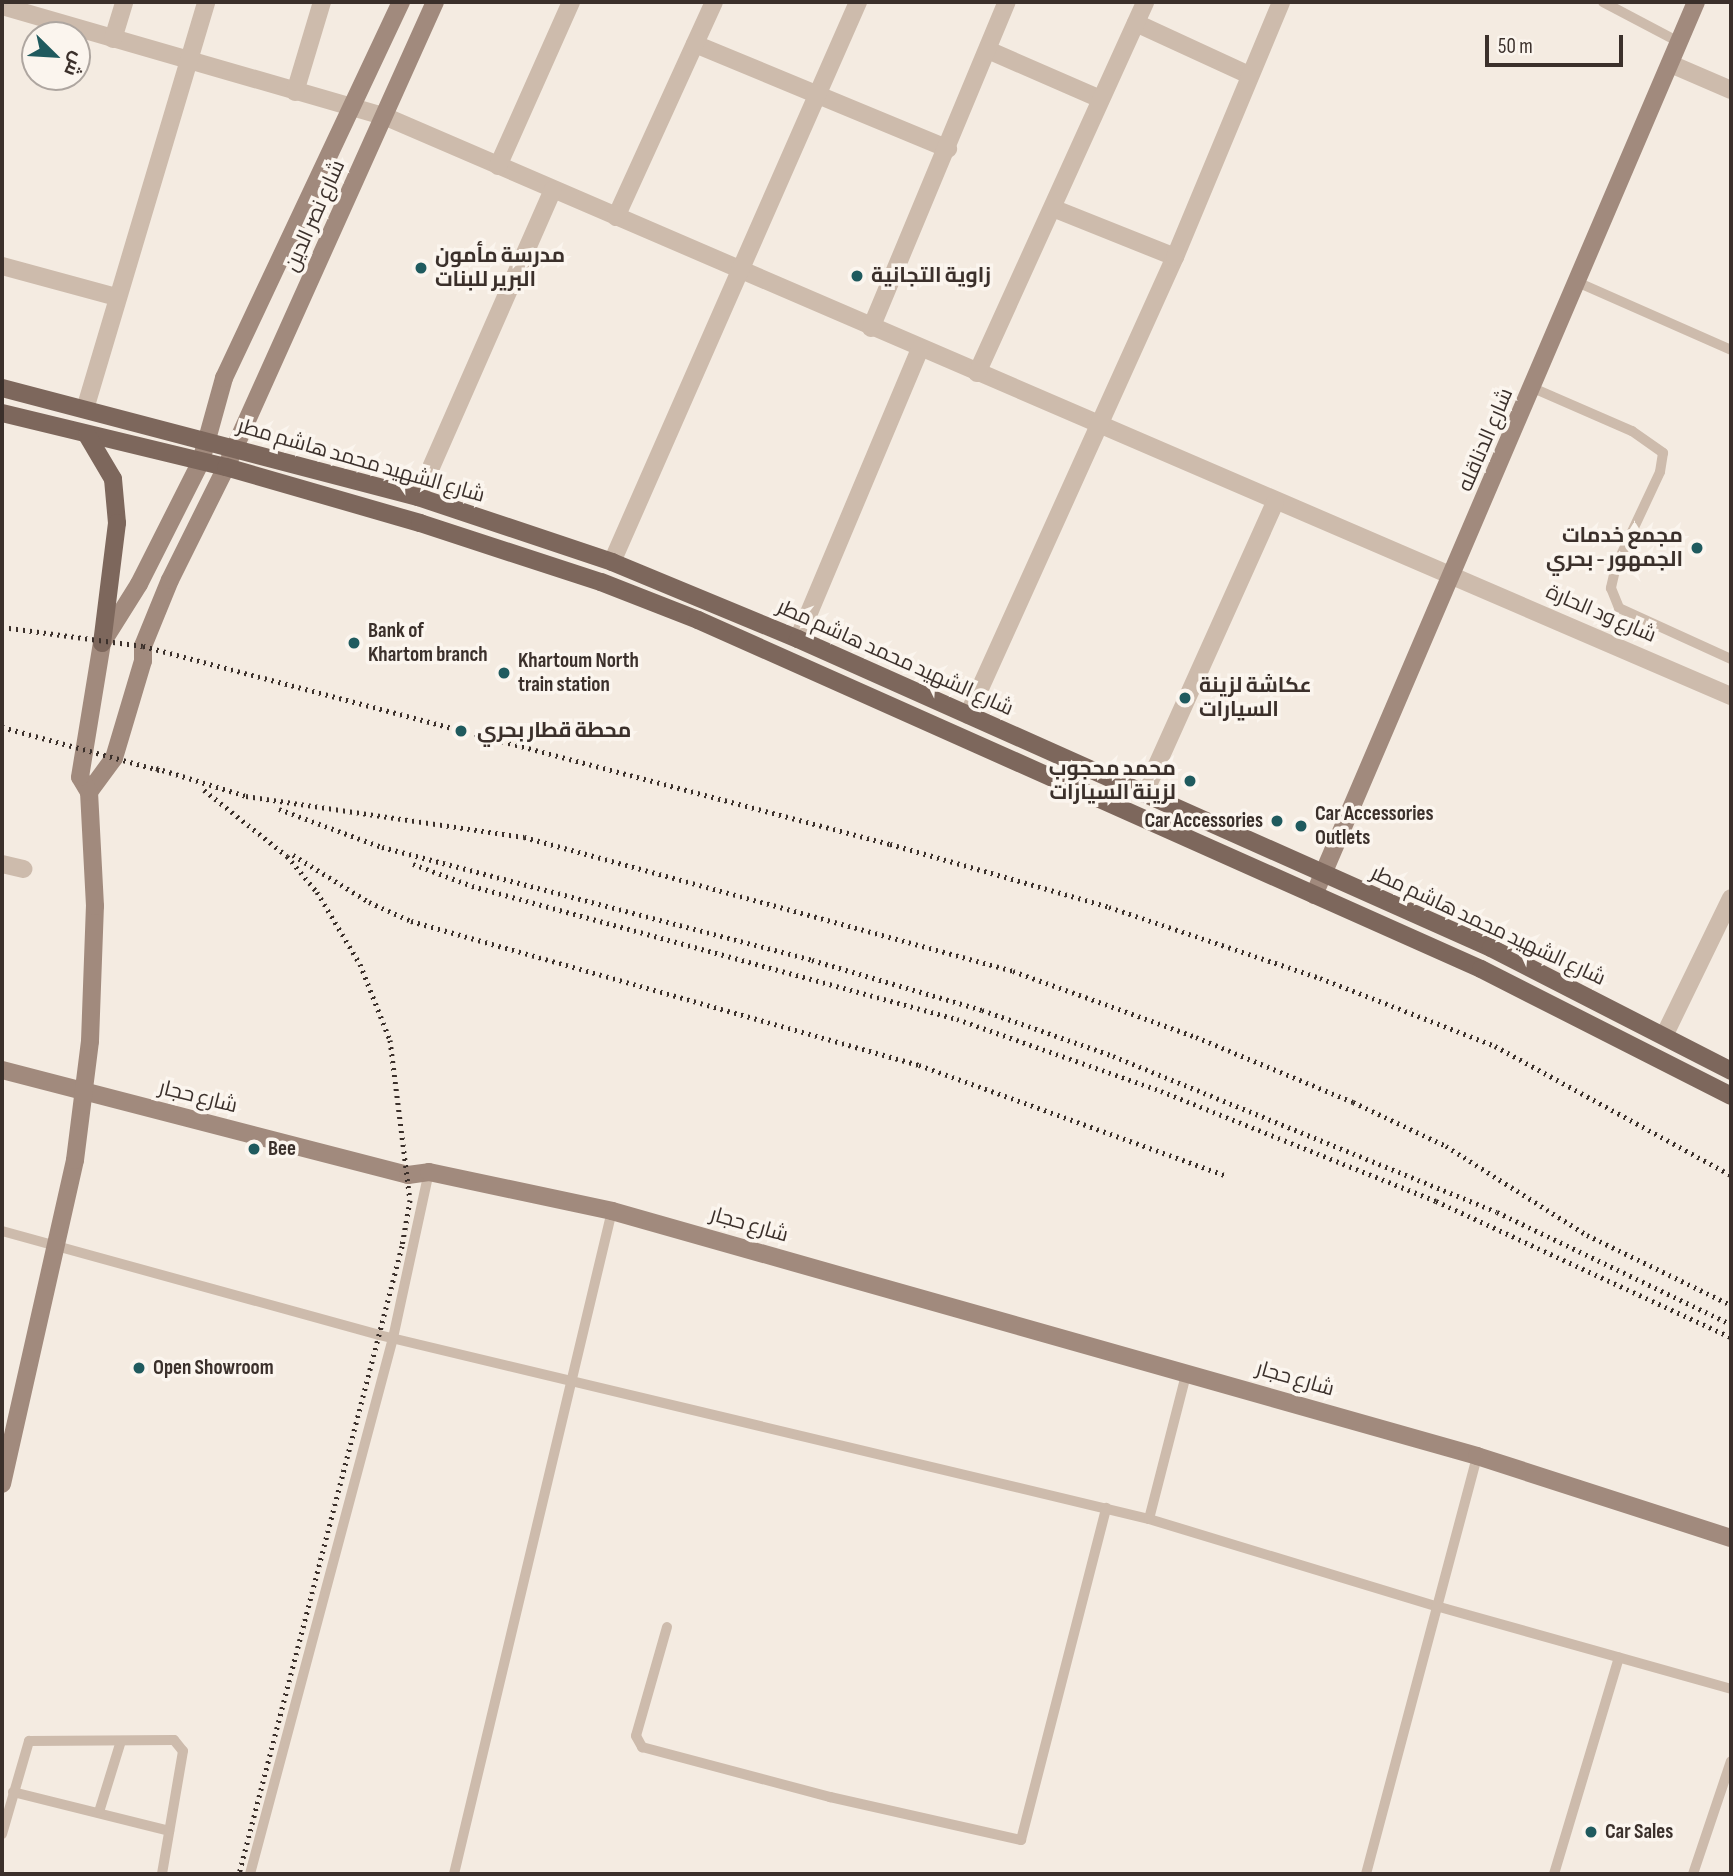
<!DOCTYPE html>
<html>
<head>
<meta charset="utf-8">
<style>
	body { margin:0 }
	#map { position:relative; width:1733px; height:1876px; overflow:hidden; background:#f4ebe1; font-family:"Sofia Sans Condensed",Cairo,sans-serif }
	div>[style] { position:absolute }
	[style*='--x'] { left:calc(var(--x)*1px); top:calc(var(--y)*1px); width:calc(var(--w)*1px); rotate:calc(var(--a)*1deg) }
	.lane>* { height:10px; margin:-5px; padding:0 5px; transform-origin:5px; border-radius:5px; background:#cdbbac }
	.street>* { height:18px; margin:-9px; padding:0 9px; transform-origin:9px; border-radius:9px; background:#cdbbac }
	.secondary>* { height:18px; margin:-9px; padding:0 9px; transform-origin:9px; border-radius:9px; background:#a18a7d }
	.primary>* { height:18px; margin:-9px; padding:0 9px; transform-origin:9px; border-radius:9px; background:#7d675c }
	.rail>* { height:5px; margin-top:-2.5px; transform-origin:0; background:repeating-linear-gradient(90deg,#3b302b 0 2px,transparent 0 7px) }
	.dots>* { width:19px; height:19px; translate:-50% -50%; box-sizing:border-box; border:4px solid #fbf5ee; border-radius:50% }
	span { translate:-50% -50%; white-space:nowrap; text-align:center; line-height:1.15; -webkit-text-stroke:7px #fbf5ee; paint-order:stroke }
	.street-label { font-size:21px; color:#3b302b }
	.poi-label { font-size:21px; color:#3b302b; font-weight:700 }
	.left { translate:0 -50%; text-align:left }
	.right { translate:-100% -50%; text-align:right }
	.frame { position:absolute; inset:0; border:4px solid #3b302b; pointer-events:none }
	.north { position:absolute; left:21px; top:21px; width:70px; height:70px; box-sizing:border-box; background:#fbf5ee; border:2px solid #aea6a0; border-radius:50%; rotate:114deg; font-size:19px; font-weight:700; line-height:28px; text-align:center; color:#3b302b }
	.north::after { content:''; display:block; margin:auto; width:24px; height:32px; background:#1f5a5e; clip-path:polygon(50% 0,100% 100%,50% 72%,0 100%) }
	.scale { position:absolute; left:1485px; top:35px; width:138px; height:32px; box-sizing:border-box; border:4px solid #3b302b; border-top:0; padding-left:9px; font-size:21px; line-height:24px; white-space:nowrap; color:#3b302b; -webkit-text-stroke:5px #fbf5ee; paint-order:stroke }
</style>
</head>
<body>
<div id="map">
	<div class="lane">
		<i style="--x:1603;--y:2;--w:86;--a:27.8"></i>
		<i style="--x:1577;--y:282;--w:168;--a:23.8"></i>
		<i style="--x:1533;--y:388;--w:108;--a:23.5"></i>
		<i style="--x:1632;--y:431;--w:38;--a:35"></i>
		<i style="--x:1663;--y:453;--w:19;--a:99"></i>
		<i style="--x:1660;--y:472;--w:104;--a:115.1"></i>
		<i style="--x:1616;--y:566;--w:23;--a:103"></i>
		<i style="--x:1611;--y:588;--w:22;--a:68"></i>
		<i style="--x:1619;--y:608;--w:123;--a:24.5"></i>
		<i style="--x:2;--y:1231;--w:391;--a:15.4"></i>
		<i style="--x:379;--y:1335;--w:792;--a:13.44"></i>
		<i style="--x:1149;--y:1519;--w:300;--a:16.9"></i>
		<i style="--x:1436;--y:1606;--w:306;--a:15.7"></i>
		<i style="--x:1149;--y:1519;--w:153;--a:-75.6"></i>
		<i style="--x:667;--y:1627;--w:113;--a:105.9"></i>
		<i style="--x:636;--y:1736;--w:13;--a:61"></i>
		<i style="--x:642;--y:1747;--w:195;--a:14.9"></i>
		<i style="--x:830;--y:1797;--w:196;--a:12.7"></i>
		<i style="--x:1021;--y:1840;--w:343;--a:-75.6"></i>
		<i style="--x:13;--y:1792;--w:161;--a:14"></i>
		<i style="--x:99;--y:1812;--w:74;--a:-72.8"></i>
		<i style="--x:2;--y:1834;--w:97;--a:-73.8"></i>
		<i style="--x:29;--y:1741;--w:145;--a:-0.4"></i>
		<i style="--x:174;--y:1740;--w:14;--a:51"></i>
		<i style="--x:183;--y:1751;--w:125;--a:99.7"></i>
		<i style="--x:250;--y:1874;--w:555;--a:-75.06"></i>
		<i style="--x:393;--y:1338;--w:170;--a:-77.8"></i>
		<i style="--x:454;--y:1874;--w:682;--a:-76.6"></i>
		<i style="--x:1366;--y:1874;--w:432;--a:-75.1"></i>
		<i style="--x:1554;--y:1874;--w:226;--a:-73.3"></i>
		<i style="--x:1693;--y:1874;--w:119;--a:-71.4"></i>
	</div>
	<div class="street">
		<i style="--x:2;--y:6;--w:398;--a:16.1"></i>
		<i style="--x:384;--y:116;--w:1467;--a:23.3"></i>
		<i style="--x:1136;--y:23;--w:124;--a:24.7"></i>
		<i style="--x:113;--y:39;--w:39;--a:-73"></i>
		<i style="--x:695;--y:44;--w:274;--a:22.5"></i>
		<i style="--x:988;--y:50;--w:122;--a:23.6"></i>
		<i style="--x:1673;--y:65;--w:63;--a:23.3"></i>
		<i style="--x:295;--y:92;--w:94;--a:-73.3"></i>
		<i style="--x:498;--y:166;--w:180;--a:-66"></i>
		<i style="--x:1055;--y:209;--w:129;--a:21.8"></i>
		<i style="--x:616;--y:217;--w:236;--a:-65.5"></i>
		<i style="--x:2;--y:266;--w:118;--a:15.2"></i>
		<i style="--x:871;--y:328;--w:353;--a:-67.4"></i>
		<i style="--x:977;--y:373;--w:407;--a:-65.6"></i>
		<i style="--x:85;--y:409;--w:425;--a:-73.4"></i>
		<i style="--x:418;--y:497;--w:335;--a:-66.3"></i>
		<i style="--x:612;--y:562;--w:612;--a:-66.28"></i>
		<i style="--x:798;--y:639;--w:315;--a:-67.2"></i>
		<i style="--x:968;--y:715;--w:503;--a:-65.68"></i>
		<i style="--x:1175;--y:257;--w:276;--a:-67.4"></i>
		<i style="--x:1144;--y:794;--w:319;--a:-65.8"></i>
		<i style="--x:2;--y:864;--w:22;--a:13"></i>
		<i style="--x:1664;--y:1036;--w:153;--a:-64.1"></i>
	</div>
	<div class="secondary">
		<i style="--x:89;--y:792;--w:42;--a:-53.7"></i>
		<i style="--x:114;--y:758;--w:101;--a:-73.4"></i>
		<i style="--x:143;--y:661;--w:15;--a:-90"></i>
		<i style="--x:143;--y:646;--w:71;--a:-67.8"></i>
		<i style="--x:170;--y:580;--w:126;--a:-63.6"></i>
		<i style="--x:226;--y:467;--w:510;--a:-65.8"></i>
		<i style="--x:1314;--y:895;--w:971;--a:-66.84"></i>
		<i style="--x:2;--y:1070;--w:419;--a:14.5"></i>
		<i style="--x:408;--y:1175;--w:21;--a:-8"></i>
		<i style="--x:429;--y:1172;--w:187;--a:12"></i>
		<i style="--x:612;--y:1211;--w:899;--a:15.81"></i>
		<i style="--x:1477;--y:1456;--w:267;--a:17.9"></i>
		<i style="--x:2;--y:1484;--w:332;--a:-77.3"></i>
		<i style="--x:75;--y:1160;--w:120;--a:-82.8"></i>
		<i style="--x:90;--y:1041;--w:135;--a:-87.9"></i>
		<i style="--x:95;--y:906;--w:114;--a:-93"></i>
		<i style="--x:89;--y:792;--w:17;--a:-121"></i>
		<i style="--x:80;--y:777;--w:136;--a:-80.7"></i>
		<i style="--x:102;--y:643;--w:70;--a:-57.9"></i>
		<i style="--x:139;--y:584;--w:138;--a:-63.2"></i>
		<i style="--x:201;--y:461;--w:86;--a:-74.5"></i>
		<i style="--x:224;--y:378;--w:416;--a:-64.8"></i>
	</div>
	<div class="primary">
		<i style="--x:2;--y:388;--w:430;--a:14.7"></i>
		<i style="--x:418;--y:497;--w:205;--a:18.5"></i>
		<i style="--x:612;--y:562;--w:201;--a:22.5"></i>
		<i style="--x:798;--y:639;--w:759;--a:24.03"></i>
		<i style="--x:1491;--y:948;--w:270;--a:27.1"></i>
		<i style="--x:2;--y:413;--w:230;--a:13.6"></i>
		<i style="--x:226;--y:467;--w:202;--a:16.1"></i>
		<i style="--x:420;--y:523;--w:190;--a:18.1"></i>
		<i style="--x:601;--y:582;--w:104;--a:21.4"></i>
		<i style="--x:698;--y:620;--w:857;--a:24.02"></i>
		<i style="--x:1481;--y:969;--w:280;--a:26.9"></i>
		<i style="--x:87;--y:435;--w:51;--a:59.4"></i>
		<i style="--x:113;--y:479;--w:44;--a:84.8"></i>
		<i style="--x:117;--y:523;--w:121;--a:97.1"></i>
	</div>
	<div class="rail">
		<i style="--x:2;--y:627;--w:142;--a:7.7"></i>
		<i style="--x:143;--y:646;--w:773;--a:14.85"></i>
		<i style="--x:890;--y:844;--w:228;--a:16"></i>
		<i style="--x:1109;--y:907;--w:223;--a:18.6"></i>
		<i style="--x:1320;--y:978;--w:188;--a:21.2"></i>
		<i style="--x:1495;--y:1046;--w:269;--a:28.7"></i>
		<i style="--x:2;--y:727;--w:167;--a:15.3"></i>
		<i style="--x:156;--y:768;--w:94;--a:17.3"></i>
		<i style="--x:246;--y:796;--w:281;--a:8.4"></i>
		<i style="--x:524;--y:837;--w:507;--a:15.32"></i>
		<i style="--x:1013;--y:971;--w:195;--a:19.8"></i>
		<i style="--x:1196;--y:1037;--w:170;--a:22.5"></i>
		<i style="--x:1353;--y:1102;--w:103;--a:25.3"></i>
		<i style="--x:1446;--y:1146;--w:167;--a:32.3"></i>
		<i style="--x:1587;--y:1235;--w:160;--a:25.9"></i>
		<i style="--x:204;--y:790;--w:106;--a:38.5"></i>
		<i style="--x:287;--y:856;--w:47;--a:50.2"></i>
		<i style="--x:317;--y:892;--w:84;--a:59.2"></i>
		<i style="--x:360;--y:964;--w:82;--a:68.5"></i>
		<i style="--x:390;--y:1040;--w:161;--a:82.9"></i>
		<i style="--x:410;--y:1200;--w:47;--a:99.9"></i>
		<i style="--x:402;--y:1246;--w:649;--a:104.55"></i>
		<i style="--x:279;--y:809;--w:110;--a:20.3"></i>
		<i style="--x:382;--y:847;--w:445;--a:14.7"></i>
		<i style="--x:812;--y:960;--w:177;--a:16.4"></i>
		<i style="--x:982;--y:1010;--w:139;--a:19.3"></i>
		<i style="--x:1113;--y:1056;--w:414;--a:22.1"></i>
		<i style="--x:1497;--y:1212;--w:259;--a:25.6"></i>
		<i style="--x:293;--y:855;--w:89;--a:31.7"></i>
		<i style="--x:369;--y:902;--w:46;--a:24.3"></i>
		<i style="--x:411;--y:921;--w:528;--a:15.83"></i>
		<i style="--x:919;--y:1065;--w:325;--a:19.8"></i>
		<i style="--x:413;--y:864;--w:63;--a:20.4"></i>
		<i style="--x:472;--y:886;--w:503;--a:15.34"></i>
		<i style="--x:957;--y:1019;--w:216;--a:19.4"></i>
		<i style="--x:1161;--y:1091;--w:296;--a:21.8"></i>
		<i style="--x:1436;--y:1201;--w:325;--a:24.8"></i>
	</div>
	<div class="dots">
		<i style="left:421px;top:268px;background:#1f5a5e"></i>
		<i style="left:857px;top:276px;background:#1f5a5e"></i>
		<i style="left:1697px;top:548px;background:#1f5a5e"></i>
		<i style="left:354px;top:643px;background:#1f5a5e"></i>
		<i style="left:504px;top:673px;background:#1f5a5e"></i>
		<i style="left:1185px;top:698px;background:#1f5a5e"></i>
		<i style="left:461px;top:731px;background:#1f5a5e"></i>
		<i style="left:1190px;top:781px;background:#1f5a5e"></i>
		<i style="left:1277px;top:821px;background:#1f5a5e"></i>
		<i style="left:1301px;top:826px;background:#1f5a5e"></i>
		<i style="left:254px;top:1149px;background:#1f5a5e"></i>
		<i style="left:139px;top:1368px;background:#1f5a5e"></i>
		<i style="left:1591px;top:1832px;background:#1f5a5e"></i>
	</div>
	<div class="street-label">
		<span style="left:315px;top:216px;rotate:-66deg">شارع نصر الدين</span>
		<span style="left:1486px;top:440px;rotate:-67deg">شارع الدناقله</span>
		<span style="left:361px;top:461px;rotate:16deg">شارع الشهيد محمد هاشم مطر</span>
		<span style="left:1601px;top:614px;rotate:23deg">شارع ود الحارة</span>
		<span style="left:895px;top:658px;rotate:24deg">شارع الشهيد محمد هاشم مطر</span>
		<span style="left:1488px;top:926px;rotate:25deg">شارع الشهيد محمد هاشم مطر</span>
		<span style="left:198px;top:1097px;rotate:14deg">شارع حجار</span>
		<span style="left:749px;top:1225px;rotate:16deg">شارع حجار</span>
		<span style="left:1295px;top:1379px;rotate:16deg">شارع حجار</span>
	</div>
	<div class="poi-label">
		<span class="left" style="left:435px;top:268px">مدرسة مأمون<br>البرير للبنات</span>
		<span class="left" style="left:871px;top:276px">زاوية التجانية</span>
		<span class="right" style="left:1683px;top:548px">مجمع خدمات<br>الجمهور - بحري</span>
		<span class="left" style="left:368px;top:643px">Bank of<br>Khartom branch</span>
		<span class="left" style="left:518px;top:673px">Khartoum North<br>train station</span>
		<span class="left" style="left:1199px;top:698px">عكاشة لزينة<br>السيارات</span>
		<span class="left" style="left:477px;top:731px">محطة قطار بحري</span>
		<span class="right" style="left:1176px;top:781px">محمد محجوب<br>لزينة السيارات</span>
		<span class="left" style="left:1315px;top:826px">Car Accessories<br>Outlets</span>
		<span class="right" style="left:1263px;top:821px">Car Accessories</span>
		<span class="left" style="left:268px;top:1149px">Bee</span>
		<span class="left" style="left:153px;top:1368px">Open Showroom</span>
		<span class="left" style="left:1605px;top:1832px">Car Sales</span>
	</div>
	<div class="frame"></div>
	<div class="north">ش</div>
	<div class="scale">50 m</div>
</div>
</body>
</html>
